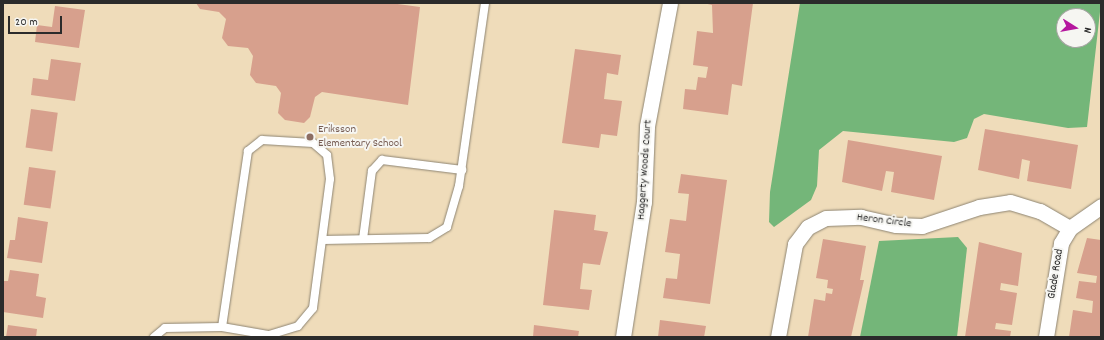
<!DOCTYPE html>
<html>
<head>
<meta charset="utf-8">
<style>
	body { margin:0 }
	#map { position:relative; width:1104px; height:340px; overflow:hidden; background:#efdcba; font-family:Dekko,sans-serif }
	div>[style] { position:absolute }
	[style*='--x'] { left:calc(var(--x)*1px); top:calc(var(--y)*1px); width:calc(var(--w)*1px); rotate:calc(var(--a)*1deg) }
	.forest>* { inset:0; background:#74b679 }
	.building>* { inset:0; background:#d7a08d; transform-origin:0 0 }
	.roads { filter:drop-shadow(0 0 1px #8d8472) drop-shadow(0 0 1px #8d8472) }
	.service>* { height:8px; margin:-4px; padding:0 4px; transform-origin:4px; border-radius:4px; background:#fff }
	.minor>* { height:15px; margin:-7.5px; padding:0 7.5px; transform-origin:7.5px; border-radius:7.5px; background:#fff }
	.dots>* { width:11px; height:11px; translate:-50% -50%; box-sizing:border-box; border:2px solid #f6f6f2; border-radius:50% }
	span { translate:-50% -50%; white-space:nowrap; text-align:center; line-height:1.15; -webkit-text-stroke:4px #f6f6f2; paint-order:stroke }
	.education-label { font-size:12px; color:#785e54 }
	.left { translate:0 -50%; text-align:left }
	.street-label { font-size:12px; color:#2b2b2b }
	.frame { position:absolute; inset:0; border:4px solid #2b2b2b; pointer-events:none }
	.north { position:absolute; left:1056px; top:8px; width:40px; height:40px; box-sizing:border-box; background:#f6f6f2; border:1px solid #a5a5a2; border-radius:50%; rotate:101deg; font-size:11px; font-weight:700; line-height:16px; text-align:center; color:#2b2b2b }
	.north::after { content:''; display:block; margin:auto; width:14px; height:18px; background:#b5179e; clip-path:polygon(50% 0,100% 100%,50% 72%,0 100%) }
	.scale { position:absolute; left:8px; top:16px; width:54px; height:18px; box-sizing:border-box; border:2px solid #2b2b2b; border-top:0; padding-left:5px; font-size:12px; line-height:14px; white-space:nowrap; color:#2b2b2b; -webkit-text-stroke:3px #f6f6f2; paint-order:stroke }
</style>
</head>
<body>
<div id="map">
	<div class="forest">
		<i style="clip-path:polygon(evenodd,800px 3px,1101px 3px,1087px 127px,1068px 128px,984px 114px,974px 119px,967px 138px,954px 142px,843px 131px,819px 150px,817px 186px,811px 200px,774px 227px,769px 222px,770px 192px,800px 3px,1064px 16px,1088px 16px,1088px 40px,1064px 40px,1064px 16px)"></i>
		<i style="clip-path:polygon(958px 237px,967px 248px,957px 337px,860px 337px,879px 241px)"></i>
	</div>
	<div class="building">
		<i style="clip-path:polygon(196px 3px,390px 3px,420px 7px,408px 105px,322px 92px,315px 97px,310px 117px,304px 123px,285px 120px,278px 113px,281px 93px,276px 86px,256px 83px,250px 75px,253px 56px,248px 48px,228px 46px,222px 38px,226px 19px,219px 12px,200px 9px)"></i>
		<i style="clip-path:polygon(703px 3px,753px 3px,742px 86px,732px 84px,728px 115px,683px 109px,685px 89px,696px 90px,698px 77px,706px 78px,708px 67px,693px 65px,697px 31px,713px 33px,712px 5px)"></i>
		<i style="clip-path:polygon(55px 6px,85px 10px,79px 48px,35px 42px,37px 25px,52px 27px)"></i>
		<i style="clip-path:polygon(575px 49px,621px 55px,618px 75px,607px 73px,604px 99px,622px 101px,617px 136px,601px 134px,599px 148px,562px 143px)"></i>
		<i style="clip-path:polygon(51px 59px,81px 63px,75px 101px,31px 95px,33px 78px,48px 80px)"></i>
		<i style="left:31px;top:109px;width:27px;height:39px;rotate:8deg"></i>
		<i style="clip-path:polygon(985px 129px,1078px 145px,1071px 189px,1027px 181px,1030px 161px,1022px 159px,1019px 179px,978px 170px)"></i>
		<i style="clip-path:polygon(848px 140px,942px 156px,934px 200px,891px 192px,894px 172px,886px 171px,882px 191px,842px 182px)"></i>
		<i style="left:29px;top:167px;width:27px;height:38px;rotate:8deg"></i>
		<i style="clip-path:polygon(681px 174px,727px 180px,710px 304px,663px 298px,666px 278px,677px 279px,680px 254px,665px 252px,670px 219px,686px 221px,689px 194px,678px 193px)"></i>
		<i style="clip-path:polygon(554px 210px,596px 215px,594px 230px,608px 232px,600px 265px,583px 263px,580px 289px,592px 290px,589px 310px,543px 305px)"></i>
		<i style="clip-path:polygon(18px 217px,48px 222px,42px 263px,7px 258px,10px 240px,15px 240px)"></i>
		<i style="clip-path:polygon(1087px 238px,1101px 240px,1101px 337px,1069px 337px,1073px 310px,1092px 313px,1093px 301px,1076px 298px,1079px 281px,1096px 283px,1097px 276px,1077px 273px)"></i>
		<i style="clip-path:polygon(823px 239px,866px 246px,860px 280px,864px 280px,851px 337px,808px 337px,814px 299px,825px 301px,826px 293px,832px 294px,833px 289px,827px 288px,828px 280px,816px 278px)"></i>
		<i style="clip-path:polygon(979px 242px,1022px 253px,1018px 286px,1001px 283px,1000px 290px,1017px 293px,1012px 325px,996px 323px,995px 329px,1011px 331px,1010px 337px,965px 337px)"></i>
		<i style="clip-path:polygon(10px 270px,39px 274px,36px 296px,46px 298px,43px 318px,3px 312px,3px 281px,8px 281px)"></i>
		<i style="clip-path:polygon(660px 320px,706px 326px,704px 337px,658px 337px)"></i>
		<i style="clip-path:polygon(8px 325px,37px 329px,36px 337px,6px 337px)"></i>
		<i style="clip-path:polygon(534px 325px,579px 331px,578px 337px,533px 337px)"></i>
	</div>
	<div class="roads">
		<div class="service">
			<i style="--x:363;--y:239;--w:69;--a:-82.5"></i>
			<i style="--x:372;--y:171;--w:15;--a:-48"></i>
			<i style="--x:382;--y:160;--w:81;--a:7.1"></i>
			<i style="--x:323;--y:240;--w:106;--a:-1.1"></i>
			<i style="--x:429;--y:238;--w:21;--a:-31"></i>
			<i style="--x:447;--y:227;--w:43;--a:-73.7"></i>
			<i style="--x:459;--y:186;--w:185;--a:-81.9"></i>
			<i style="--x:154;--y:337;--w:14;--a:-39"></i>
			<i style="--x:165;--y:328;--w:57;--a:-1"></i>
			<i style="--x:222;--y:327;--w:48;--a:9.7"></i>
			<i style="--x:269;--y:335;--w:30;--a:-17"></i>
			<i style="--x:298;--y:326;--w:23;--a:-50"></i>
			<i style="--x:313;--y:308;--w:130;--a:-82.5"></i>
			<i style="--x:330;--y:179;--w:24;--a:-97"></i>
			<i style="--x:327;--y:155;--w:18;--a:-139"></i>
			<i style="--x:313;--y:143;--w:51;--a:-176.6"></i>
			<i style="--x:262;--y:140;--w:18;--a:142"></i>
			<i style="--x:248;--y:151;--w:178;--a:98.4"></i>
		</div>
		<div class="minor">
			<i style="--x:623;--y:337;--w:137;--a:-81.2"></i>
			<i style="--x:644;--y:202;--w:76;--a:-87.7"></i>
			<i style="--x:647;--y:126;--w:125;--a:-79.4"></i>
			<i style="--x:778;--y:337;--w:95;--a:-79.6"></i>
			<i style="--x:795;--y:244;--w:21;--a:-53"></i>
			<i style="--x:808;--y:227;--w:20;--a:-27"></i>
			<i style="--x:826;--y:218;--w:35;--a:-2"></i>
			<i style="--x:861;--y:217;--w:36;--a:13"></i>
			<i style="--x:896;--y:225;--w:26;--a:2"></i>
			<i style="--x:922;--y:226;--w:60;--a:-18.4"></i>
			<i style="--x:979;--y:207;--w:31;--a:-9"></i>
			<i style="--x:1010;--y:202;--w:31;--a:17"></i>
			<i style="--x:1040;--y:211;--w:34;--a:30"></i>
			<i style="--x:1046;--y:337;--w:95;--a:-80.9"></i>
			<i style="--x:1061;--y:243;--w:17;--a:-59"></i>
			<i style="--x:1070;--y:228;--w:38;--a:-35"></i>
		</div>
	</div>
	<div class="dots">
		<i style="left:310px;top:137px;background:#8d6e63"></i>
	</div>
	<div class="education-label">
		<span class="left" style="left:318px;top:137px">Eriksson<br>Elementary School</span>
	</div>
	<div class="street-label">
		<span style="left:645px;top:170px;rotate:-86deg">Haggerty Woods Court</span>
		<span style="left:884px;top:221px;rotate:7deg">Heron Circle</span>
		<span style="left:1056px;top:274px;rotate:-81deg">Glade Road</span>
	</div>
	<div class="frame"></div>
	<div class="north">N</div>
	<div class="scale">20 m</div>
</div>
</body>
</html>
